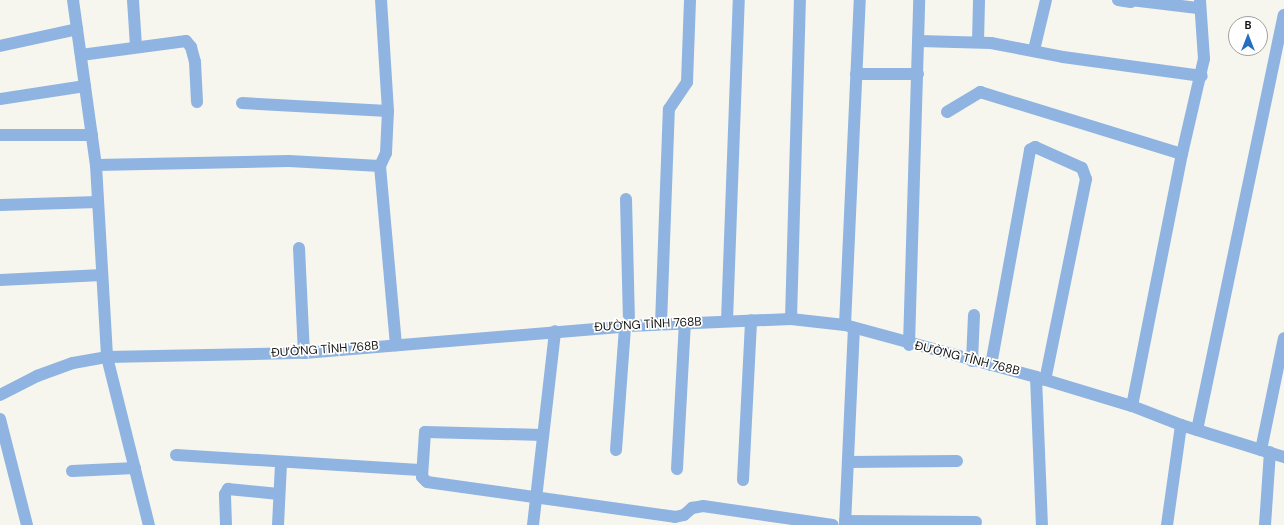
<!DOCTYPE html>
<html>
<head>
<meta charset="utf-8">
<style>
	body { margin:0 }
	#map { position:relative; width:1284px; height:525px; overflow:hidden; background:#f7f6ee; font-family:"DM Sans",sans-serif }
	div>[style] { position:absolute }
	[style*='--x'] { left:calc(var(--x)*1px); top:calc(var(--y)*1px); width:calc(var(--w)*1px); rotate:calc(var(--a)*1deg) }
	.minor>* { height:12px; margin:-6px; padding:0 6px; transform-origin:6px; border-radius:6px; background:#8fb4e1 }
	span { translate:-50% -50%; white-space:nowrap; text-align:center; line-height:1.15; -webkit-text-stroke:3.5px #fff; paint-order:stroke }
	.street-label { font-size:12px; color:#141411 }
	.north { position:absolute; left:1228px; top:16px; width:40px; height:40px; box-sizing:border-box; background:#fff; border:1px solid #a1a1a0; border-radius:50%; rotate:0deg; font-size:11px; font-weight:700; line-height:16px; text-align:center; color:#141411 }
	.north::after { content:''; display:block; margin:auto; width:14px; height:18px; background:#266fbf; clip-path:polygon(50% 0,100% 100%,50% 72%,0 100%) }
</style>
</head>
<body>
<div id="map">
	<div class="minor">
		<i style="--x:73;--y:0;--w:167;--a:82.1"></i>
		<i style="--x:96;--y:165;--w:192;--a:86.7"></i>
		<i style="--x:107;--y:357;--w:173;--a:76"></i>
		<i style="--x:133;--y:0;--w:46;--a:86.3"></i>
		<i style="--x:1118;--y:0;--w:13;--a:9"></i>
		<i style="--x:1131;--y:0;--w:67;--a:6.8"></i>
		<i style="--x:919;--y:41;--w:72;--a:1.6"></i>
		<i style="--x:991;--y:43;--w:73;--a:11"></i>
		<i style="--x:1063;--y:57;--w:140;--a:7.8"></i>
		<i style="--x:978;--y:42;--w:42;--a:-88.6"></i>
		<i style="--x:0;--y:46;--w:79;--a:-12.4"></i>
		<i style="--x:1034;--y:50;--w:51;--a:-76.5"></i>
		<i style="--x:81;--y:55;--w:106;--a:-7.6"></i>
		<i style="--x:186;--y:41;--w:8;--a:50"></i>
		<i style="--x:191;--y:47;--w:16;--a:75"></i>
		<i style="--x:195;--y:62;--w:40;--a:87.1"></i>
		<i style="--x:856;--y:74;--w:62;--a:0"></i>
		<i style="--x:0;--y:99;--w:86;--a:-8.7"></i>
		<i style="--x:242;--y:103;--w:146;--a:3.1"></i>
		<i style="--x:947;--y:112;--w:39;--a:-31"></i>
		<i style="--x:980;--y:92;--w:211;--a:17.1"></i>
		<i style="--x:1182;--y:154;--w:98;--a:-77"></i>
		<i style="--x:1204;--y:59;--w:59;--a:-93.9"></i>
		<i style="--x:0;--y:135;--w:92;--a:0"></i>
		<i style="--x:96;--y:165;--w:193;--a:-1.2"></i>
		<i style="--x:289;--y:161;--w:91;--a:3.1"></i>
		<i style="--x:380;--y:166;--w:14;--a:-65"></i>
		<i style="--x:386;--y:153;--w:42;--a:-87.3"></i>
		<i style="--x:388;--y:111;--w:111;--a:-93.6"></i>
		<i style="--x:380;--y:166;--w:180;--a:84.9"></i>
		<i style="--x:626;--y:199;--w:127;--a:88.6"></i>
		<i style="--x:0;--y:205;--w:98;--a:-1.8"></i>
		<i style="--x:299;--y:248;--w:105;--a:87.3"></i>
		<i style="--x:0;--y:280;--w:102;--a:-2.8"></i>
		<i style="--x:791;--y:319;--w:319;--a:-88.4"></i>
		<i style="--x:727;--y:321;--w:321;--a:-87.9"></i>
		<i style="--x:661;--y:324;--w:215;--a:-87.9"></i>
		<i style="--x:669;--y:109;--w:32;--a:-56"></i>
		<i style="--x:687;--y:82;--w:82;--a:-87.9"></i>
		<i style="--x:845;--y:325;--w:325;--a:-87.4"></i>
		<i style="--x:909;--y:345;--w:345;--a:-88.3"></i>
		<i style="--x:972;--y:361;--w:46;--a:-87.5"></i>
		<i style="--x:991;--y:365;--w:219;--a:-79.7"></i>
		<i style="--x:1030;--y:150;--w:6;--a:-31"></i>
		<i style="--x:1035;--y:147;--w:51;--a:24.1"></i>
		<i style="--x:1082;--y:168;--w:12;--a:70"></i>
		<i style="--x:1086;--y:179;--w:205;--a:101.5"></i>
		<i style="--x:1036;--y:377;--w:148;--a:87.7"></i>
		<i style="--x:0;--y:395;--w:42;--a:-27.2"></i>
		<i style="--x:37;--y:376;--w:38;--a:-20"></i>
		<i style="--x:73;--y:363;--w:35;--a:-10"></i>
		<i style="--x:107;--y:357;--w:197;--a:-1.2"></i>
		<i style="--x:304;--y:353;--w:326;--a:-4.7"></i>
		<i style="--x:629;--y:326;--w:162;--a:-2.5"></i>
		<i style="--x:791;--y:319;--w:54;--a:6.3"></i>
		<i style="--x:845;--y:325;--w:198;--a:15.2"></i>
		<i style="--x:1036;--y:377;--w:100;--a:16.8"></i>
		<i style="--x:1132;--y:406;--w:53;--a:21.2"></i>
		<i style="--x:1181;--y:425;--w:108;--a:17.3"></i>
		<i style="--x:1132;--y:406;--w:257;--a:-78.8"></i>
		<i style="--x:0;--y:419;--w:109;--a:75.7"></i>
		<i style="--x:1197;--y:430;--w:424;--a:-78.2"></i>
		<i style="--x:543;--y:435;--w:118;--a:-178.5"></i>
		<i style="--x:425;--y:432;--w:45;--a:93.8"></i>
		<i style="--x:422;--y:477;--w:7;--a:45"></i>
		<i style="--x:427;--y:482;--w:250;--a:8"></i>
		<i style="--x:675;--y:517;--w:9;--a:-13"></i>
		<i style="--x:684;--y:515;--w:11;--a:-41"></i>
		<i style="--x:692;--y:508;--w:11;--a:-10"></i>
		<i style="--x:703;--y:506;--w:131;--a:8.3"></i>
		<i style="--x:616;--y:450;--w:124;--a:-85.8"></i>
		<i style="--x:1261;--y:450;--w:114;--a:-78.4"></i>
		<i style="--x:176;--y:455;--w:244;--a:3.5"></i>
		<i style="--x:848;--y:462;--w:109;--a:-0.5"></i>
		<i style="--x:677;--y:469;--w:146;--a:-86.9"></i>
		<i style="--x:72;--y:471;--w:63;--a:-2.7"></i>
		<i style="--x:743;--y:480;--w:160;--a:-87.1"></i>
		<i style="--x:845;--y:521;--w:131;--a:0.4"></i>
		<i style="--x:226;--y:525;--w:31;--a:-92"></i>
		<i style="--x:225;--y:494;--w:6;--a:-59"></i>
		<i style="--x:228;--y:489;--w:51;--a:5.6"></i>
		<i style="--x:278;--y:525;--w:62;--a:-87.2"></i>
		<i style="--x:533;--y:525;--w:195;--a:-83.5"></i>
		<i style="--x:845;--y:525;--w:197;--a:-87.4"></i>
		<i style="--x:1167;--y:525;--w:101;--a:-82"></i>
		<i style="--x:1265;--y:525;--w:73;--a:-86.1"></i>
	</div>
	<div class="street-label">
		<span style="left:648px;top:325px;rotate:-3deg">ĐƯỜNG TỈNH 768B</span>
		<span style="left:325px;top:350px;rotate:-4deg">ĐƯỜNG TỈNH 768B</span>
		<span style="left:967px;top:359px;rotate:14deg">ĐƯỜNG TỈNH 768B</span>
	</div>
	<div class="north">B</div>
</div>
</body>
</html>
